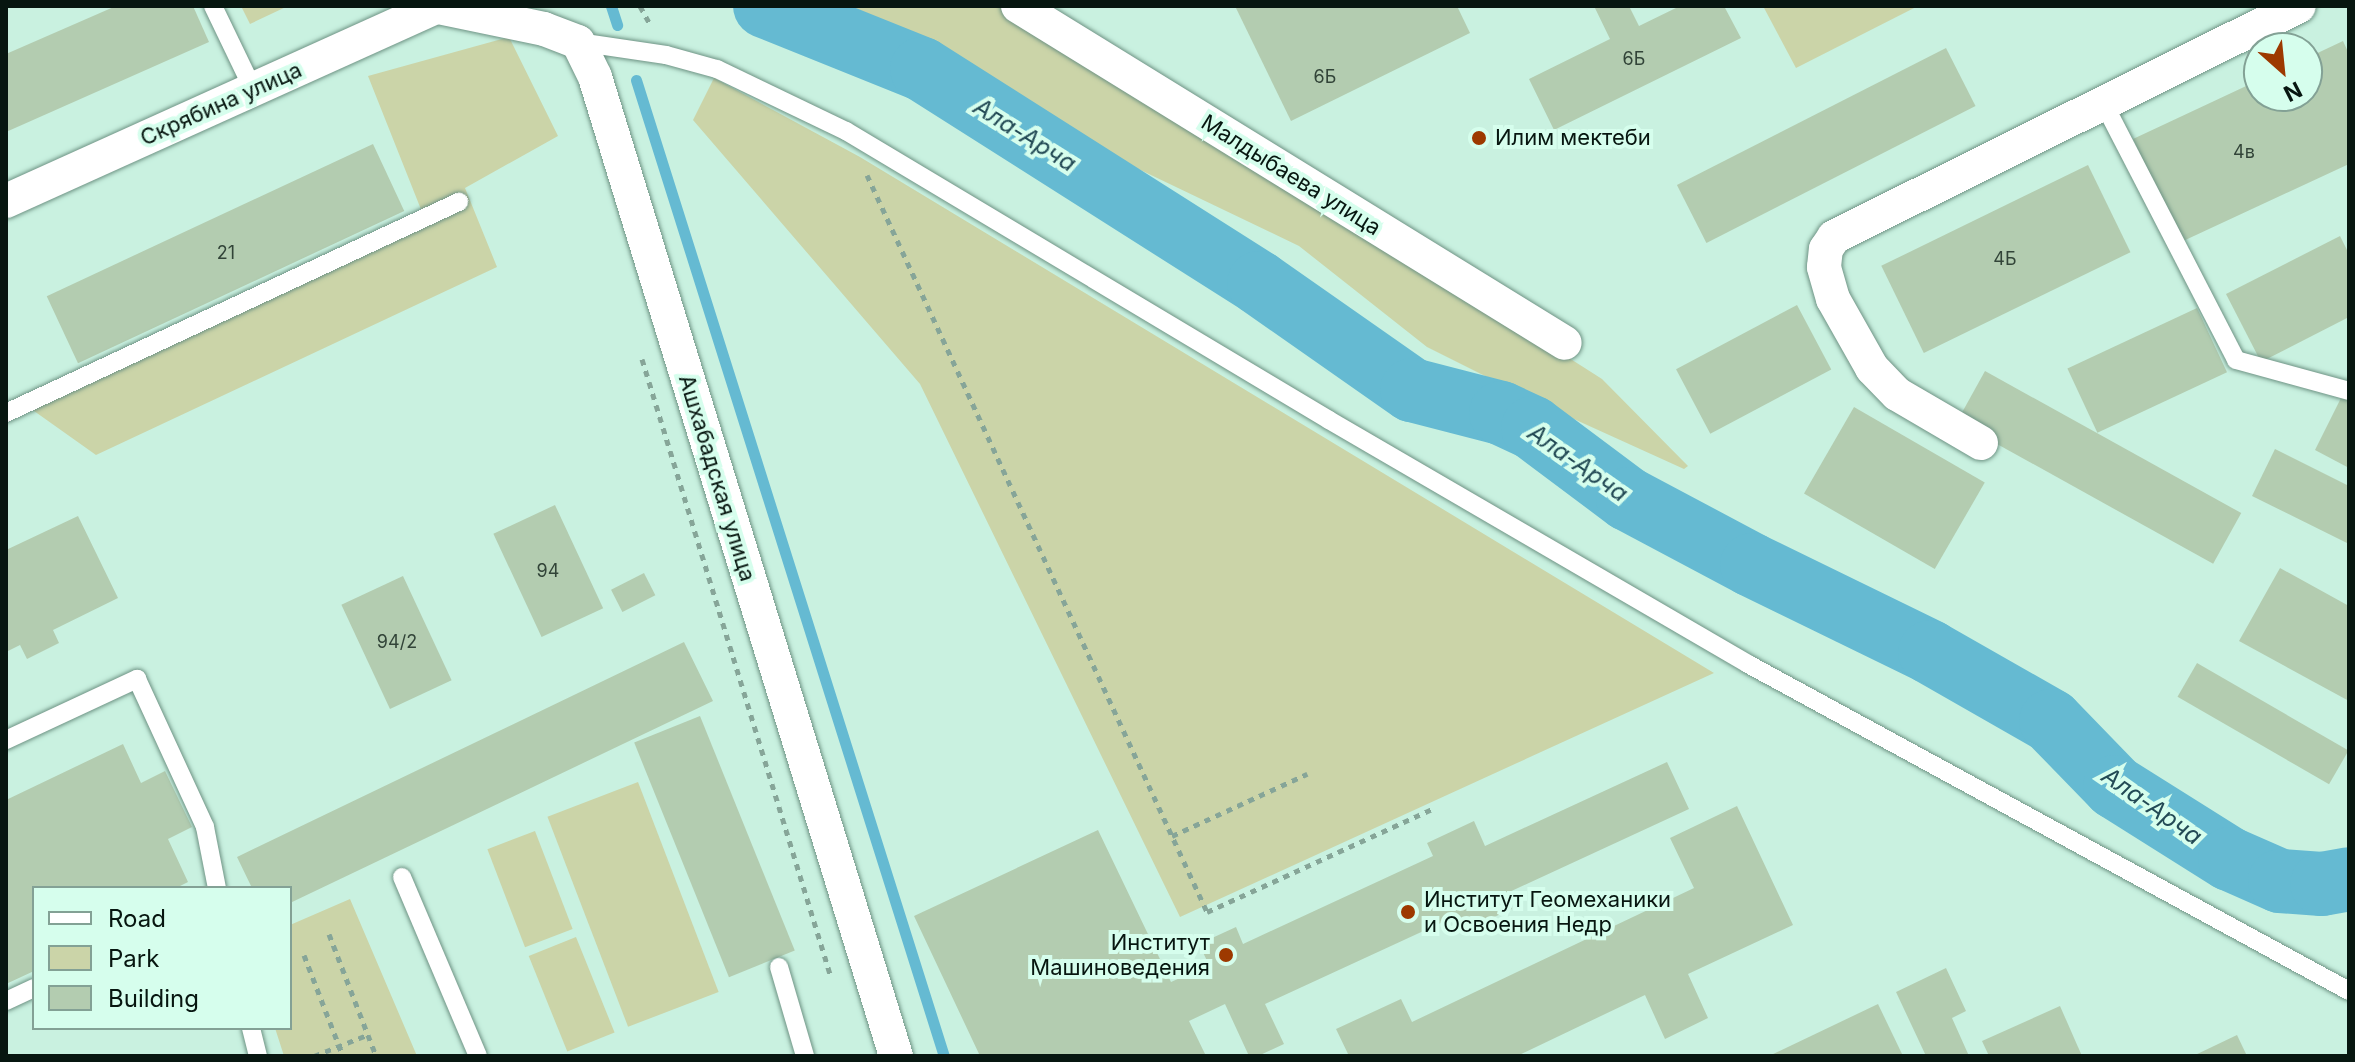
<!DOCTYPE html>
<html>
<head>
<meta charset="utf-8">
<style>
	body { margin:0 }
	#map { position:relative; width:2355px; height:1062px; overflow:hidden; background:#c9f1e0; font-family:Inter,sans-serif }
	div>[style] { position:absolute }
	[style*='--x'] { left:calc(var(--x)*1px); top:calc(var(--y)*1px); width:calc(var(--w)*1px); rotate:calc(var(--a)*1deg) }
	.green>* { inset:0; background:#cbd4a8; transform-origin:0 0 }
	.stream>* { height:11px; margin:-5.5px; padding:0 5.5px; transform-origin:5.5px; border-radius:5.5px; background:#65bad2 }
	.river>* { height:64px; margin:-32px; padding:0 32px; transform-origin:32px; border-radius:32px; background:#65bad2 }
	.building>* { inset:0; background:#b3ccb0; transform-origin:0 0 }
	.path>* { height:5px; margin-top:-2.5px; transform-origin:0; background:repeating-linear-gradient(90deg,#86a598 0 6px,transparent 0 12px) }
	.roads { filter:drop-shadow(0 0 2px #6e9384) drop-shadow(0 0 2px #6e9384) }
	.service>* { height:18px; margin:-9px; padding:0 9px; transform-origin:9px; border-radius:9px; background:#fff }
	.minor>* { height:34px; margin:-17px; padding:0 17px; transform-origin:17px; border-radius:17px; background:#fff }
	.dots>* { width:22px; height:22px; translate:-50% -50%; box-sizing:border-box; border:4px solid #d6feed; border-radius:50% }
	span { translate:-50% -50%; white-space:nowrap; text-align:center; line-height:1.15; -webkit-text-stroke:8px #d6feed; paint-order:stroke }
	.number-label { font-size:18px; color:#324438 }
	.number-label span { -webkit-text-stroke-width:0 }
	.street-label { font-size:22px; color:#071610 }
	.poi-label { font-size:22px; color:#071610 }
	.left { translate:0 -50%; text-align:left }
	.right { translate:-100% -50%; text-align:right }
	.water-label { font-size:24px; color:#234a55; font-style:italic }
	.frame { position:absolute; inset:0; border:8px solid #071610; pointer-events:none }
	.legend { position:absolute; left:32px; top:886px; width:260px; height:144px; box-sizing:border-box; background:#d6feed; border:2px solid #83a195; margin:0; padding:10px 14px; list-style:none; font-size:24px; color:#071610 }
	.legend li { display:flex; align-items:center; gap:16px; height:40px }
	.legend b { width:40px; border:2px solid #83a195 }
	.north { position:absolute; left:2243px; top:32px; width:80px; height:80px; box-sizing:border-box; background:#d6feed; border:2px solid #83a195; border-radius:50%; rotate:153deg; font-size:22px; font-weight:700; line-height:32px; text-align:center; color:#071610 }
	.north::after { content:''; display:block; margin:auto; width:28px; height:36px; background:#9d3900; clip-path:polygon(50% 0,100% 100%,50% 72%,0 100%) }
</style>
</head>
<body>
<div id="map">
	<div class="green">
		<i style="clip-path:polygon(241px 6px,288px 6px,250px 24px)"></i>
		<i style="clip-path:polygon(850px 6px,1006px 6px,1226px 139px,1602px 379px,1688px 466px,1684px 469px,1543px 405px,1427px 347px,1299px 246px,1057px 130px,910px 47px)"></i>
		<i style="clip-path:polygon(1763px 6px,1918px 6px,1796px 68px)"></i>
		<i style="clip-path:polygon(509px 37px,558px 136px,465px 188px,497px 267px,96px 455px,27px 406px,424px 217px,368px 76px)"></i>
		<i style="clip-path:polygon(714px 78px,860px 157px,1714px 673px,1180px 917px,920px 384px,693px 120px)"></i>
		<i style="left:638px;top:782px;width:225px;height:97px;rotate:69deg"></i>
		<i style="left:535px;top:831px;width:105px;height:51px;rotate:69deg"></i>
		<i style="clip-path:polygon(350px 899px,417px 1056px,284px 1056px,275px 1028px,290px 1028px,290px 925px)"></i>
		<i style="left:576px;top:937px;width:103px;height:51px;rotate:68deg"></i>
	</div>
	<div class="stream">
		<i style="--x:611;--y:6;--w:20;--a:72"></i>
		<i style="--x:636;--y:80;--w:1023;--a:72.49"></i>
	</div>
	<div class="river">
		<i style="--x:765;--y:6;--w:169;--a:21.9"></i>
		<i style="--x:922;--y:69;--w:399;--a:32.4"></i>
		<i style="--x:1259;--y:283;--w:187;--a:35"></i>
		<i style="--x:1412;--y:390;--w:92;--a:14.5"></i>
		<i style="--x:1501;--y:413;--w:35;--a:25"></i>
		<i style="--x:1533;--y:428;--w:119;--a:36.8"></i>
		<i style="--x:1628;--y:499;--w:140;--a:28"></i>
		<i style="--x:1752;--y:565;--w:198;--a:26"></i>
		<i style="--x:1930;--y:652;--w:139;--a:29.7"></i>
		<i style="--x:2051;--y:721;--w:92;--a:45.9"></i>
		<i style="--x:2115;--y:787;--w:136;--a:32.1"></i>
		<i style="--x:2230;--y:859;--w:55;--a:23.7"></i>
		<i style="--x:2280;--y:881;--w:42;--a:4.1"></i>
		<i style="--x:2322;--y:884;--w:27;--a:-10"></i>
	</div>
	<div class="building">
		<i style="clip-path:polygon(116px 6px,193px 6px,209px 42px,6px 132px,6px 54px)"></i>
		<i style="clip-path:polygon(1235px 6px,1457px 6px,1470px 33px,1291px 121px)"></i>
		<i style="clip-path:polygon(1594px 6px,1629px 6px,1639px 26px,1680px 6px,1724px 6px,1741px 38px,1554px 130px,1529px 79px,1610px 39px)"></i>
		<i style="clip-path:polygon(2343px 41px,2349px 54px,2349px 164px,2181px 242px,2133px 139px,2259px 80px,2259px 96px,2307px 96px,2307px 58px)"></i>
		<i style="left:1946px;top:48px;width:65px;height:302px;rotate:63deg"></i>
		<i style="left:373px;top:144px;width:74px;height:360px;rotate:65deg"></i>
		<i style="left:2088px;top:165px;width:97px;height:230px;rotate:64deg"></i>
		<i style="clip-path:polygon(2340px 236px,2349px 254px,2349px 317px,2261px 362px,2226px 294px)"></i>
		<i style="left:1797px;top:305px;width:73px;height:137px;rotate:62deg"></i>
		<i style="left:2197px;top:308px;width:71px;height:143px;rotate:65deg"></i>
		<i style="left:1985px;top:371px;width:293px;height:58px;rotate:29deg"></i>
		<i style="clip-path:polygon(2343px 394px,2349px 397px,2349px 468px,2315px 450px)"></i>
		<i style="left:1854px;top:407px;width:151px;height:100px;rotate:30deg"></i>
		<i style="clip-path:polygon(2275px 449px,2349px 486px,2349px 544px,2252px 496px)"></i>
		<i style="left:555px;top:505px;width:114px;height:68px;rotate:65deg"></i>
		<i style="clip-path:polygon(78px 516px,118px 598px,53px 630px,59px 643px,27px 659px,20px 645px,6px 652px,6px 550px)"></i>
		<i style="clip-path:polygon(2280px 568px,2349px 606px,2349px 701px,2239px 641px)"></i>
		<i style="left:644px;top:573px;width:25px;height:37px;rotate:63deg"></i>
		<i style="left:403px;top:576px;width:115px;height:68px;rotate:65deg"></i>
		<i style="clip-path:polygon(684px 642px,713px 701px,290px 903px,290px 888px,252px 888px,237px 857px)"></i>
		<i style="left:2197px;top:663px;width:175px;height:39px;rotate:30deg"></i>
		<i style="left:700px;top:716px;width:253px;height:71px;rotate:68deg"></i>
		<i style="clip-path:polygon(123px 744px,141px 783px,165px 771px,192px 827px,168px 839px,188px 882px,176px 888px,34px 888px,34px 971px,6px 984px,6px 800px)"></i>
		<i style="clip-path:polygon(1667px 762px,1689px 809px,1505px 894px,1512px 909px,1463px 931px,1456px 916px,1265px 1004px,1284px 1044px,1258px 1056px,1249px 1056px,1225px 1004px,1189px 1021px,1206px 1056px,980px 1056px,914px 916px,1098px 830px,1171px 982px,1209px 965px,1199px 944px,1236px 927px,1243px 944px,1433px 856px,1427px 843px,1474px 821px,1485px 846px)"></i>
		<i style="clip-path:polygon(1737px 806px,1793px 925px,1688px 974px,1708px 1018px,1665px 1039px,1645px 995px,1517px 1056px,1349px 1056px,1336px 1029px,1401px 999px,1412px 1022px,1694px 888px,1670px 838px)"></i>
		<i style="clip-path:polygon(1946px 968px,1966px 1011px,1952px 1018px,1969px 1056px,1926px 1056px,1896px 992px)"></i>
		<i style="clip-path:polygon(1878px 1004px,1903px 1056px,1769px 1056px)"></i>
		<i style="clip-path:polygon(2060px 1006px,2082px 1056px,1989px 1056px,1982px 1041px)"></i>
		<i style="clip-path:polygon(2237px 1035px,2247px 1056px,2193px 1056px)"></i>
	</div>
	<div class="path">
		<i style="--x:640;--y:6;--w:23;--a:61"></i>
		<i style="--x:867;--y:175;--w:812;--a:65.23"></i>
		<i style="--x:1207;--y:912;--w:247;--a:-24.6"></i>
		<i style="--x:642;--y:359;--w:646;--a:73"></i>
		<i style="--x:1172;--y:836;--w:149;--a:-24.7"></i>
		<i style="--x:329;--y:934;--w:131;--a:68.9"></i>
		<i style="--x:304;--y:955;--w:108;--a:68.9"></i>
		<i style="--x:314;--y:1056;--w:57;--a:-21.6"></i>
	</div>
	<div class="roads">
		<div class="service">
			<i style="--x:213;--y:6;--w:92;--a:64.3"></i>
			<i style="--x:578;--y:42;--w:89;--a:8.4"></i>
			<i style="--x:666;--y:55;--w:53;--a:15.4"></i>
			<i style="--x:717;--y:69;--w:143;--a:25.7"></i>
			<i style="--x:846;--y:131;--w:563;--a:30.89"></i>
			<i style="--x:1329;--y:420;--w:485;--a:30.2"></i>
			<i style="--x:1748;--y:664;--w:684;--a:28.55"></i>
			<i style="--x:2103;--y:102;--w:290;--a:62.7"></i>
			<i style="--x:2236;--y:360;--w:117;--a:15.3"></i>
			<i style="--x:6;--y:413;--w:500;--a:-25"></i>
			<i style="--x:6;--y:740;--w:145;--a:-25"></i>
			<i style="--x:137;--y:679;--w:163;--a:65.3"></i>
			<i style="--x:205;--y:827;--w:62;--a:78.9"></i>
			<i style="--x:402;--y:877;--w:194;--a:67"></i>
			<i style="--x:779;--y:967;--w:93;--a:73.7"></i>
			<i style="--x:6;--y:1001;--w:31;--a:-25"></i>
			<i style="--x:251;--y:1028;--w:29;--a:76"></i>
		</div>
		<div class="minor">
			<i style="--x:434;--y:6;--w:112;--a:11.8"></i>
			<i style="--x:544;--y:29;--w:36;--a:21"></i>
			<i style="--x:578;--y:42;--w:39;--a:64"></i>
			<i style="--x:595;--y:77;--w:1024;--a:72.91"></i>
			<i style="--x:1018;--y:6;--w:642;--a:31.64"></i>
			<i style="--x:6;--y:201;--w:472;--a:-24.3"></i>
			<i style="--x:1981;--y:443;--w:97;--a:-149.7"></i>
			<i style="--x:1897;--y:394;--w:36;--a:-134"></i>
			<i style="--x:1872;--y:368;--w:79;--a:-119.5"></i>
			<i style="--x:1833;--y:299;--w:33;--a:-106"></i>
			<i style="--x:1824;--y:267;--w:18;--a:-84"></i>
			<i style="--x:1826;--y:249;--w:14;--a:-56"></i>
			<i style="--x:1834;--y:237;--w:519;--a:-26.42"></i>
		</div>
	</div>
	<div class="dots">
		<i style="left:1479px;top:138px;background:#9d3900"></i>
		<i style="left:1408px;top:912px;background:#9d3900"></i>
		<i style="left:1226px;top:955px;background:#9d3900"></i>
	</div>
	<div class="number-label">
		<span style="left:1634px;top:59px">6Б</span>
		<span style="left:1325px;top:77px">6Б</span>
		<span style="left:2244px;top:152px">4в</span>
		<span style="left:226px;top:253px">21</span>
		<span style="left:2005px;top:259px">4Б</span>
		<span style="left:548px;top:571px">94</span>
		<span style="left:397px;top:642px">94/2</span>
	</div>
	<div class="street-label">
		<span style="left:221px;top:104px;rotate:-24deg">Скрябина улица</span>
		<span style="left:1291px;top:175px;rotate:32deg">Малдыбаева улица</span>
		<span style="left:717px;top:478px;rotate:73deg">Ашхабадская улица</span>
	</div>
	<div class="poi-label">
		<span class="left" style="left:1495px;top:138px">Илим мектеби</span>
		<span class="left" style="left:1424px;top:912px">Институт Геомеханики<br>и Освоения Недр</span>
		<span class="right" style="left:1210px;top:955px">Институт<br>Машиноведения</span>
	</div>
	<div class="water-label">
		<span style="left:1025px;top:135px;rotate:32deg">Ала-Арча</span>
		<span style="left:1578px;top:463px;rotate:35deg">Ала-Арча</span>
		<span style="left:2152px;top:806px;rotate:35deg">Ала-Арча</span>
	</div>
	<div class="frame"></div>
	<ul class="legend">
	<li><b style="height:10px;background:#fff"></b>Road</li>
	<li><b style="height:22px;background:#cbd4a8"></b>Park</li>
	<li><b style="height:22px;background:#b3ccb0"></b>Building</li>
	</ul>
	<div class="north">N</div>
</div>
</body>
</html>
